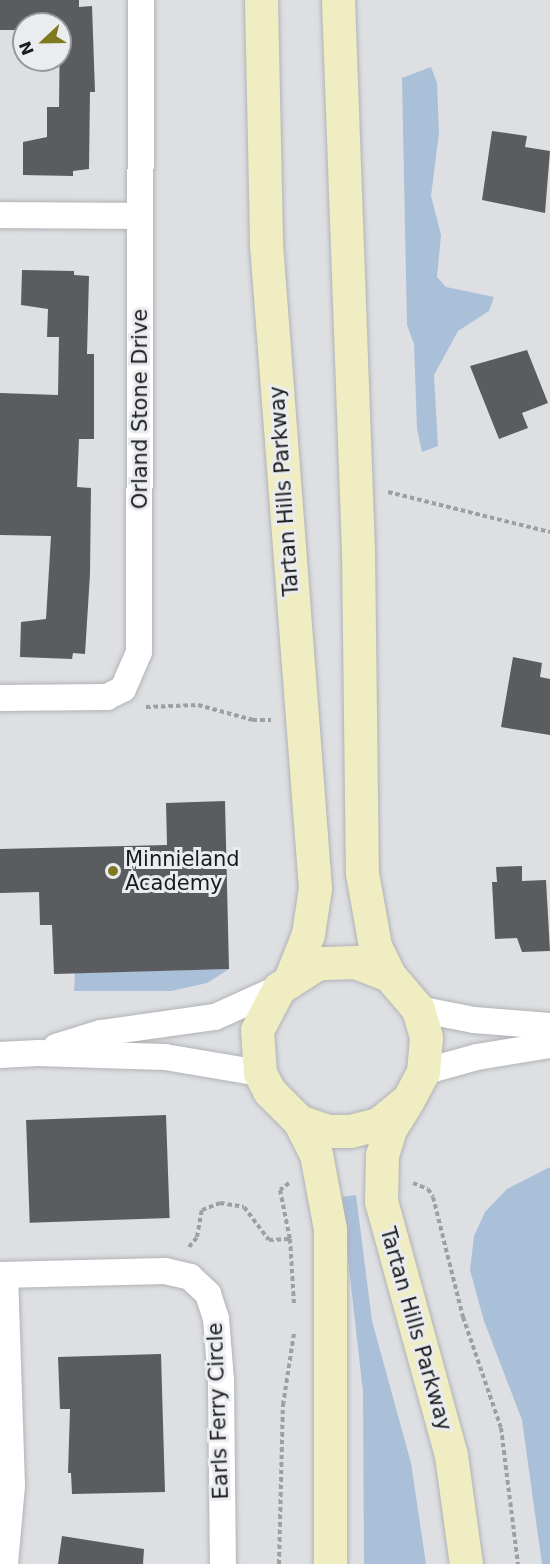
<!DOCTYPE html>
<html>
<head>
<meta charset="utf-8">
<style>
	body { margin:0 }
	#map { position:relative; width:550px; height:1564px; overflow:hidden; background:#dddfe2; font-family:"DejaVu Sans",sans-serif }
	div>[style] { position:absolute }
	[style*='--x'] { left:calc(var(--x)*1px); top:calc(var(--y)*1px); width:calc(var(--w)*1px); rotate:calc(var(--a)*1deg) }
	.green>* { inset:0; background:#aabfd8 }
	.building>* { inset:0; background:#5a5c5f; transform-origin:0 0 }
	.path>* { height:4px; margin-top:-2px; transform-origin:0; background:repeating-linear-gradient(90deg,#9d9fa1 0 4.5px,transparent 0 7.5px) }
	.roads { filter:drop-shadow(0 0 2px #b1b3b6) drop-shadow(0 0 2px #b1b3b6) }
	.street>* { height:26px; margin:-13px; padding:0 13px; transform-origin:13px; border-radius:13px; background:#fff }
	.secondary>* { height:33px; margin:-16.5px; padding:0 16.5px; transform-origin:16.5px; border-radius:16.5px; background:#f0edc2 }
	.dots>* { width:16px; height:16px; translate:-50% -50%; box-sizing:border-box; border:3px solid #eaecef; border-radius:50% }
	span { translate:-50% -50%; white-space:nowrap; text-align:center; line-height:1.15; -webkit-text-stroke:6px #eaecef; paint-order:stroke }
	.street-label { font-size:21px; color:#1a1b1c }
	.poi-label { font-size:21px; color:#1a1b1c }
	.left { translate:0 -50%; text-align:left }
	.north { position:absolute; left:12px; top:12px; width:60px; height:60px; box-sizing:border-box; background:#eaecef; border:2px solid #97989b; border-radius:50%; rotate:248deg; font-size:16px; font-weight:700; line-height:24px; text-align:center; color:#1a1b1c }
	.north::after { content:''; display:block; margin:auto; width:21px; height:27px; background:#7f7a20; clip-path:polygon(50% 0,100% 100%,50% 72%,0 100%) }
</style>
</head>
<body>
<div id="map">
	<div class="green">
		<i style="clip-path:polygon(431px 67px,437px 83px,439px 133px,431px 196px,441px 235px,437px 277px,446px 287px,494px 297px,489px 311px,458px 331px,434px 375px,438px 446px,422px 452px,417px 429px,414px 344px,407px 325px,402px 78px)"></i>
		<i style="clip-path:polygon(229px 969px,207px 983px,171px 991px,74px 991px,75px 973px)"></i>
		<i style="clip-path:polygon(550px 1167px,550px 1564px,542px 1564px,522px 1420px,484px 1321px,470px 1270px,474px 1236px,485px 1212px,507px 1189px)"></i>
		<i style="clip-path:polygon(356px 1195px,372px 1321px,411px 1463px,426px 1564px,364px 1564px,363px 1392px,341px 1197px)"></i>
	</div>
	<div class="building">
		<i style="clip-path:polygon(0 0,79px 0,79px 7px,92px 6px,95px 92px,90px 92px,89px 169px,73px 171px,73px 176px,23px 175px,23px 142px,47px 137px,47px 107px,59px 107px,60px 24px,24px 24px,24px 30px,0 30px)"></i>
		<i style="clip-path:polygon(492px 131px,527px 136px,525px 147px,550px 151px,545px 213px,482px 200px)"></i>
		<i style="clip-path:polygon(22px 270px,74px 271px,74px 275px,89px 276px,87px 354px,94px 354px,94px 439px,79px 439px,77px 487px,91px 488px,90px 574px,85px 654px,73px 653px,72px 659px,20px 657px,21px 622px,46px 619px,51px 536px,0 535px,0 393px,58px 395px,59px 337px,47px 337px,48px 309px,21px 305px)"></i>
		<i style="clip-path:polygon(527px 350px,548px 403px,522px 413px,528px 428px,499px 439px,470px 366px)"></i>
		<i style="clip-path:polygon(513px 657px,542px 663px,540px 677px,550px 679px,550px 735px,501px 727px)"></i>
		<i style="clip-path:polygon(225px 801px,229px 969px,54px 974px,52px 925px,40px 925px,39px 892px,0 893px,0 849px,167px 845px,166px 803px)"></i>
		<i style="clip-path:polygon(522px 866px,522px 881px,546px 880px,550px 951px,522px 952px,517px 938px,495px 939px,492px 882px,497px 882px,496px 867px)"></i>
		<i style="left:166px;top:1115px;width:103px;height:140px;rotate:88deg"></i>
		<i style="clip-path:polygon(161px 1354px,165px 1492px,72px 1494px,71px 1473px,68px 1473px,70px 1409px,60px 1409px,58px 1357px)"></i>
		<i style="clip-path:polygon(62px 1536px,144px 1549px,143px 1564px,58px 1564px)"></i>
	</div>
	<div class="path">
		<i style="--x:388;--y:492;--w:167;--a:13.9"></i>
		<i style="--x:146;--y:707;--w:52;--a:-2.2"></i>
		<i style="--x:198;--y:705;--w:57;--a:15.3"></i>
		<i style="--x:253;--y:720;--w:18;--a:0"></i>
		<i style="--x:289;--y:1183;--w:11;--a:142"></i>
		<i style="--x:280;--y:1190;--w:50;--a:78.5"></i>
		<i style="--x:290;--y:1239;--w:65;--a:86.5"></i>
		<i style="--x:413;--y:1183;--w:16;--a:22"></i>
		<i style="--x:428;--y:1189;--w:9;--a:58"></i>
		<i style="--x:433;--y:1197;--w:124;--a:76"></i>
		<i style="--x:463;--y:1317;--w:117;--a:71.1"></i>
		<i style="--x:501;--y:1428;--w:137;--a:82.9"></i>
		<i style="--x:189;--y:1247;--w:13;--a:-51"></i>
		<i style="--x:197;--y:1237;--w:27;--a:-80"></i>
		<i style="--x:202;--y:1210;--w:19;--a:-21"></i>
		<i style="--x:220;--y:1203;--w:24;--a:9"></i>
		<i style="--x:244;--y:1207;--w:41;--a:52.9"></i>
		<i style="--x:269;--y:1240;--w:21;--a:-3"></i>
		<i style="--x:279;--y:1564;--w:159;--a:-88.6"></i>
		<i style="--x:283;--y:1405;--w:73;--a:-81.3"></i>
	</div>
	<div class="roads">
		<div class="street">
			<i style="--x:0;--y:215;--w:140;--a:0.4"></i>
			<i style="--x:0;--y:698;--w:107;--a:-0.5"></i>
			<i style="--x:107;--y:697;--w:18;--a:-27"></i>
			<i style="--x:123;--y:689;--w:40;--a:-66.6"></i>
			<i style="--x:139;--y:652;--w:652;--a:-89.82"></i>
			<i style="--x:418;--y:1009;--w:57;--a:11.1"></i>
			<i style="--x:474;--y:1020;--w:76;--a:4.5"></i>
			<i style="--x:56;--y:1047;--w:47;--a:-17.3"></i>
			<i style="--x:101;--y:1033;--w:115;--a:-8"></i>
			<i style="--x:215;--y:1017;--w:70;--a:-24.4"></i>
			<i style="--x:0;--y:1055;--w:38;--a:-3"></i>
			<i style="--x:38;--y:1053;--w:127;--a:1.8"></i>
			<i style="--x:165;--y:1057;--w:96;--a:9.6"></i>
			<i style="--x:423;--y:1072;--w:56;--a:-15.5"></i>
			<i style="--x:477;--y:1057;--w:74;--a:-9.3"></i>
			<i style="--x:0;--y:1275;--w:165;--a:-1.4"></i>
			<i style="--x:165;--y:1271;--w:26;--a:13"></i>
			<i style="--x:190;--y:1277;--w:25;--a:43"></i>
			<i style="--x:208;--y:1294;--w:25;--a:72"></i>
			<i style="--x:216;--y:1318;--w:62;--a:85.4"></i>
			<i style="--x:221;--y:1380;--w:184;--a:89.4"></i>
			<i style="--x:5;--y:1564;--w:79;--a:-84.9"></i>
			<i style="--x:12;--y:1485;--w:210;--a:-91.9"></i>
		</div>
		<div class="secondary">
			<i style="--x:261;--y:0;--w:244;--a:88.8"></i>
			<i style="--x:266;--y:244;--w:646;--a:85.65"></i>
			<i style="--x:315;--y:888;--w:47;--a:98.7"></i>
			<i style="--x:308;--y:934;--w:46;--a:111.6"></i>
			<i style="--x:338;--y:0;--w:551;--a:87.92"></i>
			<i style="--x:358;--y:551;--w:322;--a:89.3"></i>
			<i style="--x:362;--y:873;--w:74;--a:79.9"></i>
			<i style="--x:375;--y:946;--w:32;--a:64"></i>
			<i style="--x:405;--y:1105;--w:28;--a:122"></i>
			<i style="--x:390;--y:1129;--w:27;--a:107"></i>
			<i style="--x:382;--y:1155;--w:46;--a:91.2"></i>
			<i style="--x:381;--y:1201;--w:263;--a:74.6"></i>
			<i style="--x:451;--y:1455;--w:110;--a:82.2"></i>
			<i style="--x:299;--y:1121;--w:31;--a:19"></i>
			<i style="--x:328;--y:1131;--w:22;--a:0"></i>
			<i style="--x:350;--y:1131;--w:29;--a:-14"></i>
			<i style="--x:378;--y:1124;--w:38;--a:-39"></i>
			<i style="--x:408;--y:1100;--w:32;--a:-62"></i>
			<i style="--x:423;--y:1072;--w:35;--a:-85"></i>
			<i style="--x:426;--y:1037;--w:29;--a:-106"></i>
			<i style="--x:418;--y:1009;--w:45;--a:-130.5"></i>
			<i style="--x:389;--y:975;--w:36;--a:-159"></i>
			<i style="--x:355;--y:962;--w:37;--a:178"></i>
			<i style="--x:318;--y:963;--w:46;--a:147.3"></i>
			<i style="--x:279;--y:988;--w:47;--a:117.6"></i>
			<i style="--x:257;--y:1030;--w:43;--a:86"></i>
			<i style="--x:260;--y:1073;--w:20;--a:63"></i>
			<i style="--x:269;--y:1091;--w:42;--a:45"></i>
			<i style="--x:299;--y:1121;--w:37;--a:63"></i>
			<i style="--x:316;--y:1154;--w:76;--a:79.4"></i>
			<i style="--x:330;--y:1229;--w:335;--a:90"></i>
		</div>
	</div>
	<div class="dots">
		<i style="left:113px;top:871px;background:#7f7a20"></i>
	</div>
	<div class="street-label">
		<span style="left:140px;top:409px;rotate:-90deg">Orland Stone Drive</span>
		<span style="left:284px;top:491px;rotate:-94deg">Tartan Hills Parkway</span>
		<span style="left:416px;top:1329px;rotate:74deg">Tartan Hills Parkway</span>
		<span style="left:218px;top:1411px;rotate:-92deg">Earls Ferry Circle</span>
	</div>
	<div class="poi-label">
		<span class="left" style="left:125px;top:871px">Minnieland<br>Academy</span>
	</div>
	<div class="north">N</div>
</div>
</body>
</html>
